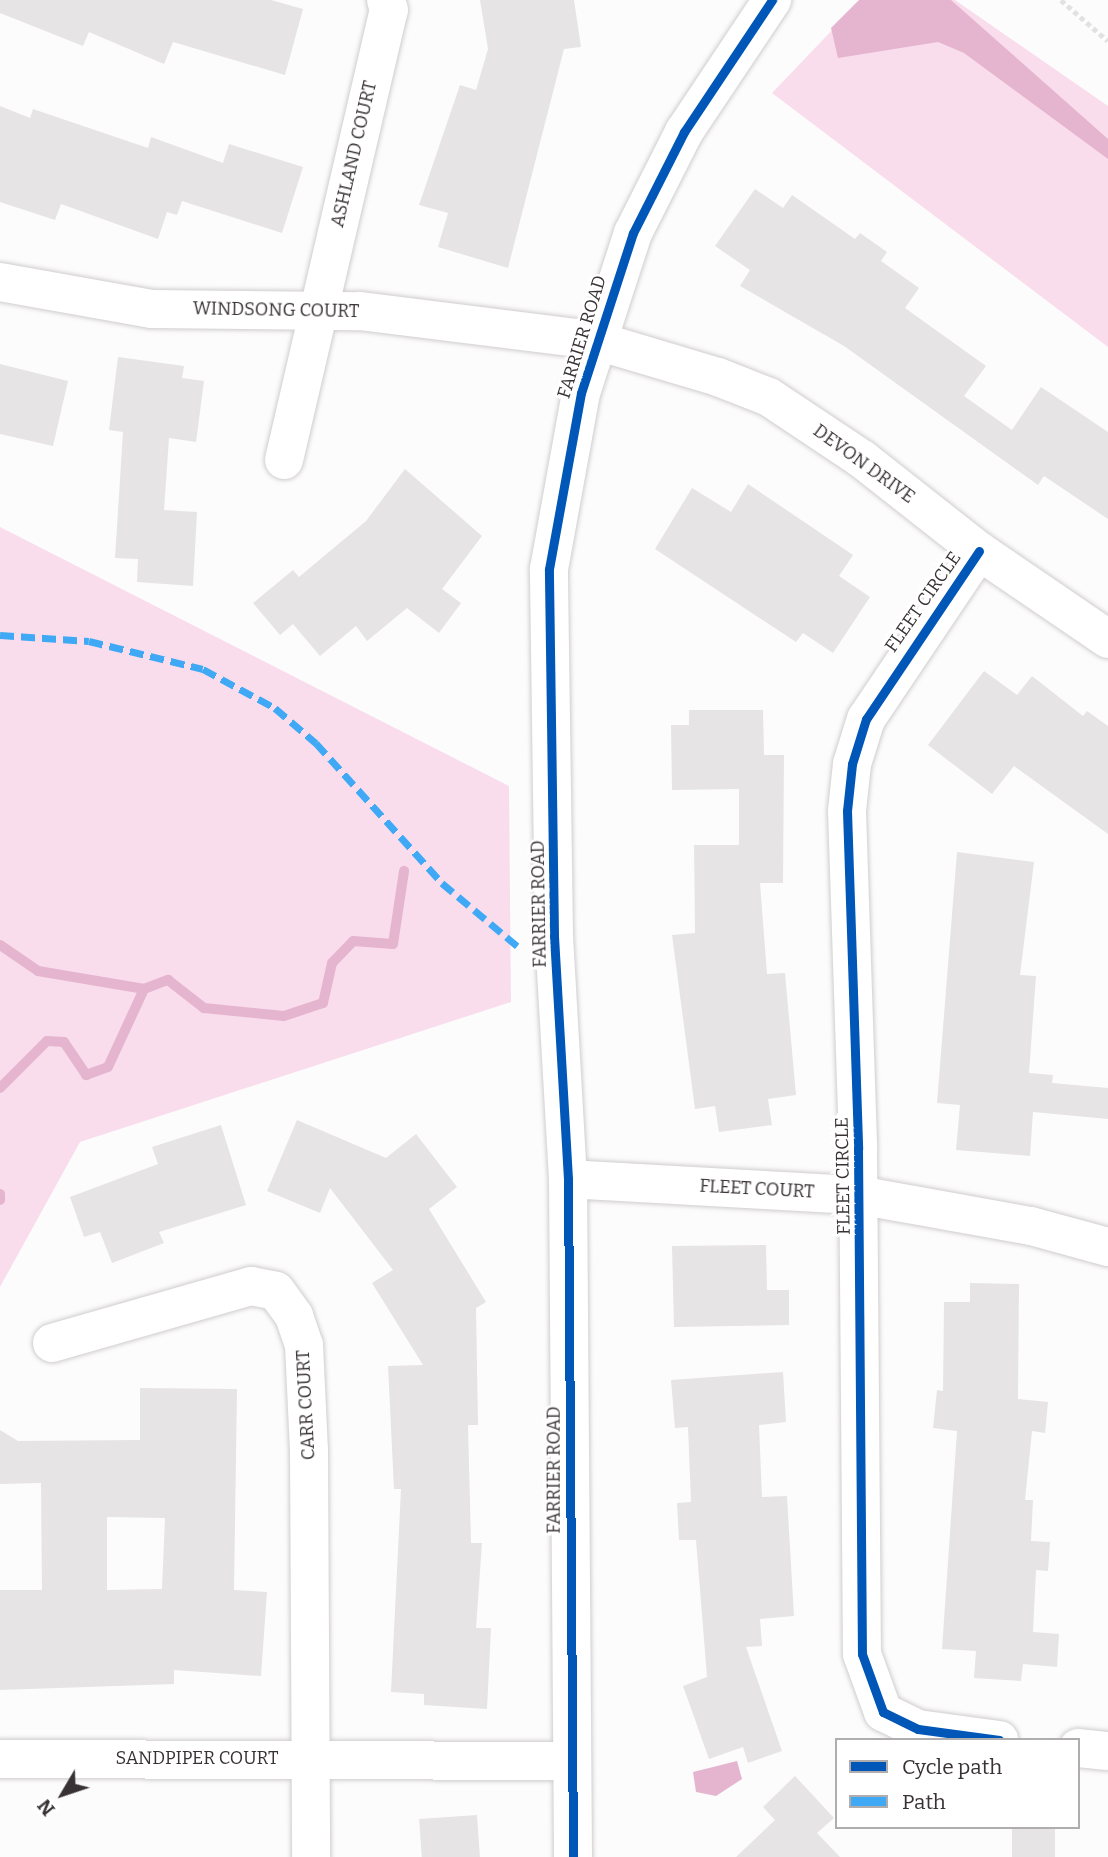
<!DOCTYPE html>
<html>
<head>
<meta charset="utf-8">
<style>
	body { margin:0 }
	#map { position:relative; width:1108px; height:1857px; overflow:hidden; background:#fdfcfc; font-family:Bitter,serif }
	div>[style] { position:absolute }
	[style*='--x'] { left:calc(var(--x)*1px); top:calc(var(--y)*1px); width:calc(var(--w)*1px); rotate:calc(var(--a)*1deg) }
	.green>* { inset:0; background:#f9ddec }
	.water>* { inset:0; background:#e5b5d0 }
	.stream>* { height:10px; margin:-5px; padding:0 5px; transform-origin:5px; border-radius:5px; background:#e5b5d0 }
	.building>* { inset:0; background:#e6e4e5; transform-origin:0 0 }
	.path>* { height:4.5px; margin-top:-2.25px; transform-origin:0; background:repeating-linear-gradient(90deg,#e2e2e2 0 5px,transparent 0 8.5px) }
	.roads { filter:drop-shadow(0 0 2px #d0cdce) drop-shadow(0 0 2px #d0cdce) }
	.minor>* { height:38px; margin:-19px; padding:0 19px; transform-origin:19px; border-radius:19px; background:#fff }
	.quiet>* { height:7px; margin-top:-3.5px; transform-origin:0; background:repeating-linear-gradient(90deg,#3fa9f5 0 14px,transparent 0 21px) }
	.cycleway>* { height:9px; margin:-4.5px; padding:0 4.5px; transform-origin:4.5px; border-radius:4.5px; background:#0057b8 }
	span { translate:-50% -50%; white-space:nowrap; text-align:center; line-height:1.15; -webkit-text-stroke:5px #fff; paint-order:stroke }
	.street-label { font-size:18px; color:#383235 }
	.legend { position:absolute; left:835px; top:1738px; width:245px; height:91px; box-sizing:border-box; background:#fff; border:2px solid #afadae; margin:0; padding:9px 12px; list-style:none; font-size:21px; color:#383235 }
	.legend li { display:flex; align-items:center; gap:14px; height:35px }
	.legend b { width:35px; border:2px solid #afadae }
	.north { position:absolute; left:28px; top:1759px; width:70px; height:70px; -webkit-text-stroke:5px #fff; paint-order:stroke; rotate:231deg; font-size:19px; font-weight:700; line-height:28px; text-align:center; color:#383235 }
	.north::after { content:''; display:block; margin:auto; width:24px; height:32px; background:#383235; clip-path:polygon(50% 0,100% 100%,50% 72%,0 100%) }
</style>
</head>
<body>
<div id="map">
	<div class="green">
		<i style="clip-path:polygon(861px 0,955px 0,1108px 106px,1108px 347px,772px 93px)"></i>
		<i style="clip-path:polygon(0 527px,509px 786px,511px 1002px,80px 1142px,0 1287px)"></i>
	</div>
	<div class="water">
		<i style="clip-path:polygon(859px 0,951px 0,1108px 139px,1108px 159px,964px 53px,938px 42px,838px 58px,831px 28px)"></i>
		<i style="clip-path:polygon(737px 1761px,742px 1779px,716px 1796px,696px 1792px,693px 1772px)"></i>
	</div>
	<div class="stream">
		<i style="--x:0;--y:945;--w:46;--a:34.4"></i>
		<i style="--x:38;--y:971;--w:108;--a:9.6"></i>
		<i style="--x:144;--y:989;--w:26;--a:-21"></i>
		<i style="--x:168;--y:980;--w:46;--a:37.9"></i>
		<i style="--x:204;--y:1008;--w:80;--a:5.7"></i>
		<i style="--x:284;--y:1016;--w:41;--a:-18.4"></i>
		<i style="--x:323;--y:1003;--w:41;--a:-77.3"></i>
		<i style="--x:332;--y:963;--w:30;--a:-46"></i>
		<i style="--x:353;--y:941;--w:40;--a:4.3"></i>
		<i style="--x:393;--y:944;--w:74;--a:-81.4"></i>
		<i style="--x:0;--y:1088;--w:66;--a:-45"></i>
		<i style="--x:47;--y:1041;--w:17;--a:3"></i>
		<i style="--x:64;--y:1042;--w:40;--a:56"></i>
		<i style="--x:86;--y:1075;--w:23;--a:-20"></i>
		<i style="--x:108;--y:1067;--w:86;--a:-65.2"></i>
		<i style="--x:0;--y:1194;--w:6;--a:90"></i>
	</div>
	<div class="building">
		<i style="clip-path:polygon(0 0,271px 0,303px 9px,285px 75px,173px 42px,164px 64px,89px 32px,83px 46px,0 13px)"></i>
		<i style="clip-path:polygon(480px 0,574px 0,581px 47px,564px 49px,508px 268px,438px 247px,448px 213px,419px 205px,460px 85px,476px 90px,488px 49px)"></i>
		<i style="clip-path:polygon(0 106px,30px 118px,33px 109px,148px 148px,151px 137px,223px 163px,229px 144px,303px 167px,282px 233px,182px 201px,177px 215px,167px 212px,158px 239px,61px 204px,55px 220px,0 202px)"></i>
		<i style="clip-path:polygon(755px 189px,783px 208px,792px 195px,855px 239px,860px 233px,887px 252px,881px 261px,919px 288px,905px 308px,986px 366px,964px 396px,1012px 430px,1041px 387px,1108px 432px,1108px 519px,1044px 476px,1038px 485px,844px 346px,740px 286px,750px 270px,715px 246px)"></i>
		<i style="clip-path:polygon(118px 357px,184px 366px,182px 378px,204px 381px,196px 442px,169px 438px,164px 510px,197px 512px,193px 586px,137px 582px,138px 559px,115px 558px,123px 432px,109px 430px)"></i>
		<i style="clip-path:polygon(0 364px,68px 381px,53px 446px,0 434px)"></i>
		<i style="clip-path:polygon(405px 469px,482px 536px,442px 589px,461px 603px,439px 633px,407px 608px,367px 641px,356px 626px,320px 656px,293px 624px,280px 635px,253px 603px,293px 570px,299px 577px,366px 521px)"></i>
		<i style="clip-path:polygon(748px 484px,853px 555px,839px 576px,870px 597px,833px 653px,803px 633px,796px 642px,655px 549px,692px 488px,731px 512px)"></i>
		<i style="clip-path:polygon(984px 671px,1017px 695px,1032px 676px,1083px 716px,1087px 711px,1108px 726px,1108px 834px,1014px 766px,992px 794px,928px 745px)"></i>
		<i style="clip-path:polygon(689px 710px,763px 710px,764px 755px,784px 755px,783px 883px,760px 883px,767px 974px,785px 973px,796px 1095px,768px 1099px,772px 1125px,719px 1132px,715px 1106px,695px 1109px,672px 935px,695px 933px,694px 845px,739px 845px,739px 789px,672px 790px,671px 725px,689px 725px)"></i>
		<i style="clip-path:polygon(957px 852px,1034px 862px,1020px 975px,1036px 976px,1029px 1073px,1053px 1075px,1052px 1083px,1108px 1088px,1108px 1119px,1033px 1112px,1030px 1156px,956px 1150px,960px 1105px,937px 1103px)"></i>
		<i style="clip-path:polygon(297px 1120px,386px 1158px,416px 1134px,457px 1187px,429px 1209px,486px 1302px,476px 1308px,478px 1425px,468px 1425px,471px 1543px,482px 1543px,476px 1628px,491px 1628px,487px 1709px,424px 1705px,424px 1694px,391px 1692px,401px 1489px,394px 1489px,388px 1366px,423px 1365px,372px 1283px,393px 1270px,330px 1188px,320px 1213px,267px 1191px)"></i>
		<i style="clip-path:polygon(221px 1125px,246px 1205px,159px 1232px,164px 1243px,112px 1263px,100px 1232px,84px 1237px,70px 1197px,158px 1164px,152px 1147px)"></i>
		<i style="clip-path:polygon(766px 1245px,767px 1290px,789px 1290px,789px 1325px,674px 1327px,672px 1246px)"></i>
		<i style="clip-path:polygon(970px 1283px,1019px 1284px,1018px 1399px,1048px 1402px,1045px 1433px,1032px 1431px,1025px 1500px,1033px 1500px,1031px 1541px,1050px 1542px,1048px 1571px,1036px 1570px,1033px 1632px,1059px 1634px,1057px 1667px,1023px 1664px,1021px 1681px,974px 1678px,976px 1651px,942px 1649px,957px 1431px,933px 1428px,937px 1390px,943px 1391px,944px 1302px,970px 1302px)"></i>
		<i style="clip-path:polygon(783px 1372px,786px 1422px,759px 1425px,762px 1497px,787px 1496px,794px 1616px,760px 1619px,762px 1646px,746px 1647px,782px 1751px,748px 1763px,743px 1747px,709px 1759px,683px 1686px,707px 1677px,696px 1540px,679px 1540px,677px 1503px,691px 1502px,688px 1427px,675px 1428px,671px 1380px)"></i>
		<i style="clip-path:polygon(evenodd,140px 1388px,237px 1389px,234px 1590px,267px 1592px,261px 1676px,174px 1670px,174px 1684px,0 1690px,0 1590px,42px 1590px,41px 1483px,0 1484px,0 1430px,18px 1441px,140px 1440px,140px 1388px,107px 1517px,165px 1518px,162px 1589px,107px 1590px,107px 1517px)"></i>
		<i style="clip-path:polygon(795px 1776px,834px 1818px,817px 1833px,840px 1857px,736px 1857px,775px 1820px,763px 1807px)"></i>
		<i style="left:477px;top:1815px;width:42px;height:58px;rotate:86deg"></i>
		<i style="left:1012px;top:1827px;width:43px;height:30px"></i>
	</div>
	<div class="path">
		<i style="--x:1061;--y:0;--w:62;--a:41.1"></i>
	</div>
	<div class="roads">
		<div class="minor">
			<i style="--x:0;--y:282;--w:154;--a:10.1"></i>
			<i style="--x:152;--y:309;--w:208;--a:0.6"></i>
			<i style="--x:360;--y:311;--w:236;--a:7.1"></i>
			<i style="--x:594;--y:340;--w:129;--a:16.6"></i>
			<i style="--x:718;--y:377;--w:55;--a:21.4"></i>
			<i style="--x:769;--y:397;--w:112;--a:33.7"></i>
			<i style="--x:862;--y:459;--w:149;--a:38.2"></i>
			<i style="--x:979;--y:551;--w:156;--a:34.3"></i>
			<i style="--x:284;--y:460;--w:462;--a:-76.9"></i>
			<i style="--x:389;--y:10;--w:10;--a:-107"></i>
			<i style="--x:979;--y:551;--w:202;--a:123.9"></i>
			<i style="--x:866;--y:719;--w:47;--a:107.3"></i>
			<i style="--x:852;--y:764;--w:47;--a:96.1"></i>
			<i style="--x:847;--y:811;--w:338;--a:88.1"></i>
			<i style="--x:858;--y:1149;--w:505;--a:89.55"></i>
			<i style="--x:862;--y:1654;--w:62;--a:70.1"></i>
			<i style="--x:883;--y:1712;--w:39;--a:26"></i>
			<i style="--x:918;--y:1729;--w:82;--a:7.7"></i>
			<i style="--x:568;--y:1179;--w:290;--a:3.2"></i>
			<i style="--x:858;--y:1195;--w:176;--a:10.2"></i>
			<i style="--x:1031;--y:1226;--w:80;--a:15.3"></i>
			<i style="--x:52;--y:1343;--w:207;--a:-16"></i>
			<i style="--x:251;--y:1286;--w:25;--a:11"></i>
			<i style="--x:276;--y:1291;--w:31;--a:54"></i>
			<i style="--x:294;--y:1316;--w:31;--a:71"></i>
			<i style="--x:304;--y:1345;--w:105;--a:87.3"></i>
			<i style="--x:309;--y:1450;--w:407;--a:89.7"></i>
			<i style="--x:1078;--y:1748;--w:30;--a:6"></i>
			<i style="--x:0;--y:1759;--w:572;--a:0.2"></i>
			<i style="--x:573;--y:1857;--w:678;--a:-90.42"></i>
			<i style="--x:568;--y:1179;--w:244;--a:-93.3"></i>
			<i style="--x:554;--y:935;--w:366;--a:-90.8"></i>
			<i style="--x:549;--y:569;--w:179;--a:-79.7"></i>
			<i style="--x:581;--y:393;--w:168;--a:-72"></i>
			<i style="--x:633;--y:233;--w:113;--a:-63.2"></i>
			<i style="--x:684;--y:132;--w:159;--a:-56.3"></i>
		</div>
	</div>
	<div class="quiet">
		<i style="--x:0;--y:635;--w:89;--a:3.9"></i>
		<i style="--x:89;--y:641;--w:117;--a:13.8"></i>
		<i style="--x:203;--y:669;--w:82;--a:28.4"></i>
		<i style="--x:275;--y:708;--w:54;--a:40.5"></i>
		<i style="--x:316;--y:743;--w:188;--a:48"></i>
		<i style="--x:442;--y:883;--w:103;--a:39.9"></i>
	</div>
	<div class="cycleway">
		<i style="--x:979;--y:551;--w:202;--a:123.9"></i>
		<i style="--x:866;--y:719;--w:47;--a:107.3"></i>
		<i style="--x:852;--y:764;--w:47;--a:96.1"></i>
		<i style="--x:847;--y:811;--w:338;--a:88.1"></i>
		<i style="--x:858;--y:1149;--w:505;--a:89.55"></i>
		<i style="--x:862;--y:1654;--w:62;--a:70.1"></i>
		<i style="--x:883;--y:1712;--w:39;--a:26"></i>
		<i style="--x:918;--y:1729;--w:82;--a:7.7"></i>
		<i style="--x:573;--y:1857;--w:678;--a:-90.42"></i>
		<i style="--x:568;--y:1179;--w:244;--a:-93.3"></i>
		<i style="--x:554;--y:935;--w:366;--a:-90.8"></i>
		<i style="--x:549;--y:569;--w:179;--a:-79.7"></i>
		<i style="--x:581;--y:393;--w:168;--a:-72"></i>
		<i style="--x:633;--y:233;--w:113;--a:-63.2"></i>
		<i style="--x:684;--y:132;--w:159;--a:-56.3"></i>
	</div>
	<div class="street-label">
		<span style="left:354px;top:154px;rotate:-77deg">ASHLAND COURT</span>
		<span style="left:276px;top:310px;rotate:1deg">WINDSONG COURT</span>
		<span style="left:582px;top:337px;rotate:-73deg">FARRIER ROAD</span>
		<span style="left:864px;top:464px;rotate:36deg">DEVON DRIVE</span>
		<span style="left:923px;top:602px;rotate:-55deg">FLEET CIRCLE</span>
		<span style="left:539px;top:904px;rotate:-91deg">FARRIER ROAD</span>
		<span style="left:843px;top:1176px;rotate:-91deg">FLEET CIRCLE</span>
		<span style="left:757px;top:1189px;rotate:3deg">FLEET COURT</span>
		<span style="left:306px;top:1405px;rotate:-93deg">CARR COURT</span>
		<span style="left:554px;top:1470px;rotate:-90deg">FARRIER ROAD</span>
		<span style="left:197px;top:1758px">SANDPIPER COURT</span>
	</div>
	<ul class="legend">
	<li><b style="height:9px;background:#0057b8"></b>Cycle path</li>
	<li><b style="height:9px;background:#3fa9f5"></b>Path</li>
	</ul>
	<div class="north">N</div>
</div>
</body>
</html>
